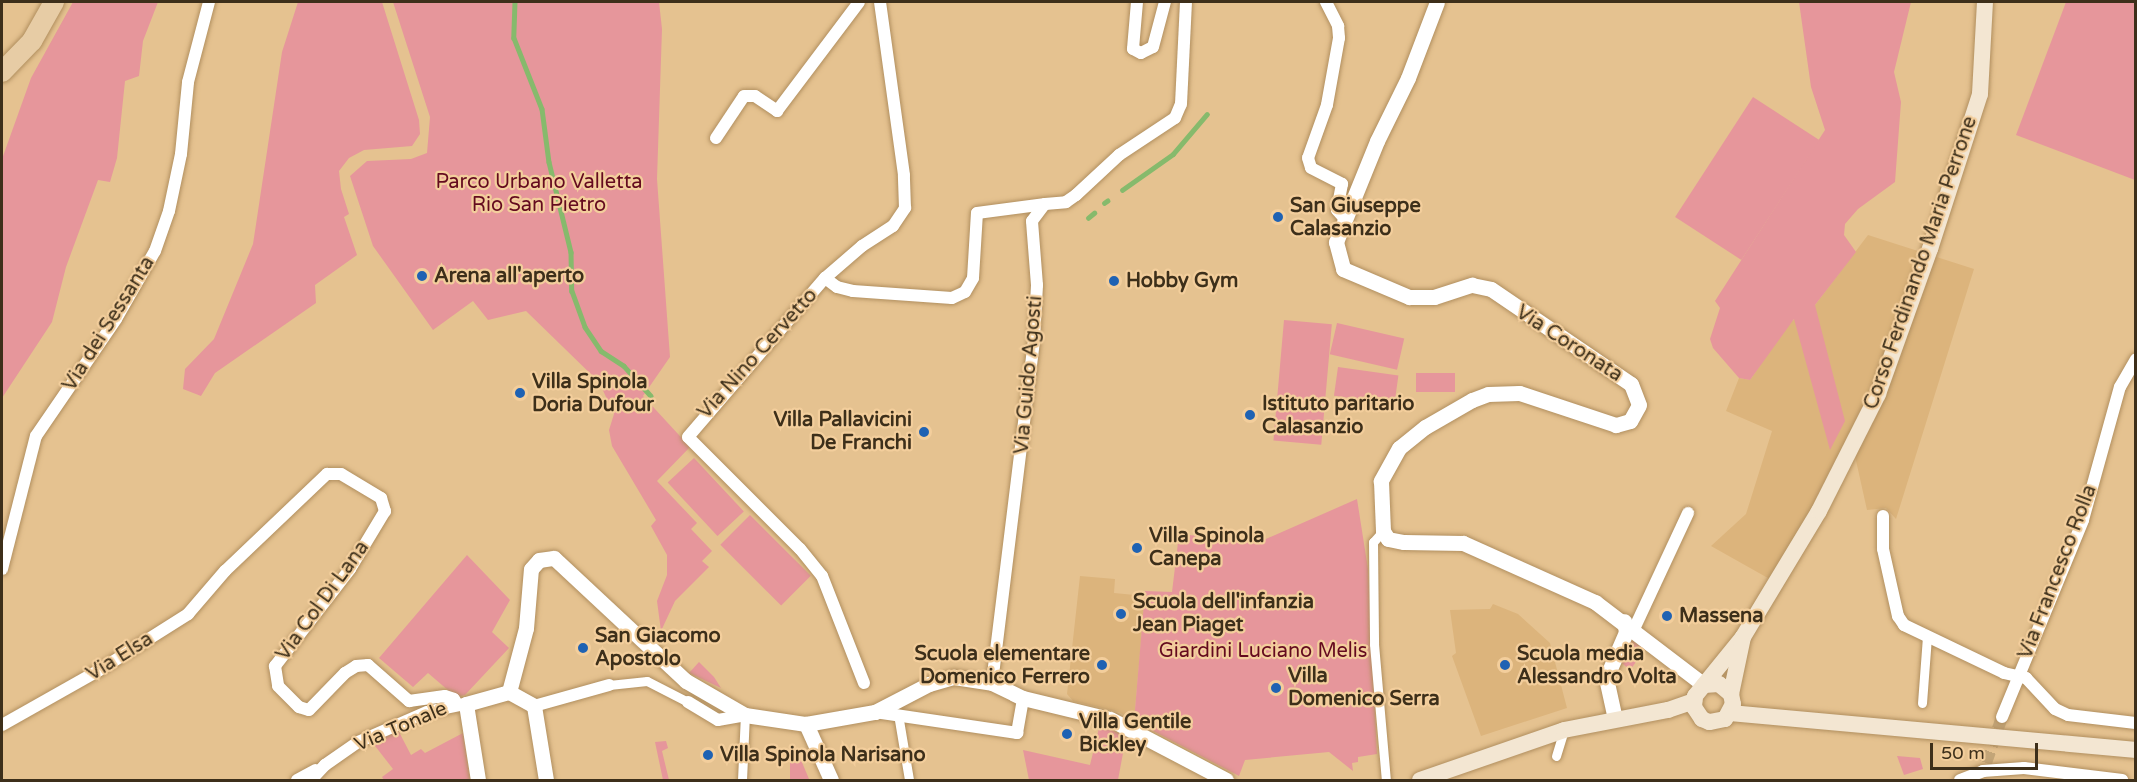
<!DOCTYPE html>
<html>
<head>
<meta charset="utf-8">
<style>
	body { margin:0 }
	#map { position:relative; width:2137px; height:782px; overflow:hidden; background:#e5c290; font-family:"Varela Round",sans-serif }
	div>[style] { position:absolute }
	[style*='--x'] { left:calc(var(--x)*1px); top:calc(var(--y)*1px); width:calc(var(--w)*1px); rotate:calc(var(--a)*1deg) }
	.built>* { inset:0; background:#dcb47c }
	.green>* { inset:0; background:#e6969b; transform-origin:0 0 }
	.stream>* { height:4.5px; margin:-2.25px; padding:0 2.25px; transform-origin:2.25px; border-radius:2.25px; background:#86ba6c }
	.minor-tunnel>* { height:12px; margin-top:-6px; transform-origin:0; background:repeating-linear-gradient(90deg,#c3a578 0 12px,transparent 0 18px) }
	.roads { filter:drop-shadow(0 0 2px #b18f5f) drop-shadow(0 0 2px #b18f5f) }
	.pedestrian>* { height:9px; margin:-4.5px; padding:0 4.5px; transform-origin:4.5px; border-radius:4.5px; background:#fff }
	.minor>* { height:12px; margin:-6px; padding:0 6px; transform-origin:6px; border-radius:6px; background:#fff }
	.tertiary>* { height:15px; margin:-7.5px; padding:0 7.5px; transform-origin:7.5px; border-radius:7.5px; background:#fff }
	.secondary>* { height:16px; margin:-8px; padding:0 8px; transform-origin:8px; border-radius:8px; background:#f3e6d2 }
	.primary>* { height:20px; margin:-10px; padding:0 10px; transform-origin:10px; border-radius:10px; background:#e7cca5 }
	.dots>* { width:16px; height:16px; translate:-50% -50%; box-sizing:border-box; border:3px solid #f3ce9c; border-radius:50% }
	span { translate:-50% -50%; white-space:nowrap; text-align:center; line-height:1.15; -webkit-text-stroke:4.5px #f3ce9c; paint-order:stroke }
	.park-label { font-size:20px; color:#640a1f }
	.poi-label { font-size:20px; color:#3d2f1a; font-weight:700 }
	.left { translate:0 -50%; text-align:left }
	.right { translate:-100% -50%; text-align:right }
	.street-label { font-size:20px; color:#3d2f1a }
	.frame { position:absolute; inset:0; border:3px solid #3d2f1a; pointer-events:none }
	.scale { position:absolute; left:1930px; top:743px; width:108px; height:27px; box-sizing:border-box; border:3px solid #3d2f1a; border-top:0; padding-left:8px; font-size:18px; line-height:21px; white-space:nowrap; color:#3d2f1a; -webkit-text-stroke:4px #f3ce9c; paint-order:stroke }
</style>
</head>
<body>
<div id="map">
	<div class="built">
		<i style="clip-path:polygon(1868px 235px,1974px 269px,1896px 519px,1886px 508px,1867px 510px,1853px 447px,1775px 582px,1711px 546px,1746px 514px,1772px 431px,1726px 411px,1739px 378px,1750px 380px,1788px 324px,1815px 305px)"></i>
		<i style="clip-path:polygon(1080px 576px,1115px 579px,1114px 593px,1145px 596px,1134px 721px,1119px 712px,1073px 701px,1067px 694px)"></i>
		<i style="clip-path:polygon(1493px 604px,1518px 614px,1550px 643px,1567px 708px,1481px 736px,1452px 656px,1456px 653px,1450px 610px,1490px 609px)"></i>
	</div>
	<div class="green">
		<i style="clip-path:polygon(73px 2px,158px 2px,143px 41px,139px 76px,125px 81px,117px 158px,110px 182px,98px 180px,66px 267px,52px 322px,2px 398px,2px 159px,31px 78px)"></i>
		<i style="clip-path:polygon(298px 2px,382px 2px,419px 120px,420px 134px,412px 146px,364px 150px,349px 158px,339px 171px,341px 189px,349px 214px,344px 217px,357px 255px,315px 285px,316px 303px,215px 373px,201px 396px,183px 389px,185px 369px,214px 339px,253px 244px,282px 52px)"></i>
		<i style="clip-path:polygon(393px 2px,659px 2px,662px 29px,657px 179px,670px 357px,643px 396px,690px 447px,657px 481px,697px 523px,691px 529px,712px 551px,702px 561px,709px 567px,675px 601px,661px 631px,657px 601px,667px 575px,667px 555px,651px 526px,656px 520px,612px 446px,609px 430px,614px 414px,599px 382px,526px 311px,488px 320px,473px 301px,433px 330px,373px 246px,350px 176px,367px 161px,411px 159px,427px 153px,430px 117px)"></i>
		<i style="clip-path:polygon(1799px 2px,1911px 2px,1894px 72px,1901px 102px,1895px 182px,1858px 209px,1845px 224px,1844px 235px,1856px 252px,1815px 305px,1845px 421px,1830px 450px,1794px 319px,1750px 380px,1739px 378px,1713px 348px,1710px 339px,1720px 308px,1715px 301px,1825px 130px,1811px 87px)"></i>
		<i style="clip-path:polygon(2066px 2px,2135px 2px,2135px 180px,2016px 135px)"></i>
		<i style="left:1753px;top:97px;width:79px;height:143px;rotate:33deg"></i>
		<i style="left:1284px;top:320px;width:48px;height:121px;rotate:5deg"></i>
		<i style="left:1337px;top:323px;width:69px;height:32px;rotate:13deg"></i>
		<i style="left:1338px;top:367px;width:61px;height:29px;rotate:8deg"></i>
		<i style="left:1416px;top:373px;width:39px;height:19px"></i>
		<i style="left:694px;top:458px;width:73px;height:36px;rotate:47deg"></i>
		<i style="clip-path:polygon(1357px 499px,1368px 569px,1377px 754px,1358px 757px,1358px 762px,1352px 763px,1353px 771px,1329px 752px,1245px 760px,1239px 776px,1134px 721px,1145px 591px,1172px 592px,1179px 534px,1259px 542px)"></i>
		<i style="left:750px;top:515px;width:86px;height:42px;rotate:45deg"></i>
		<i style="clip-path:polygon(467px 555px,510px 600px,492px 632px,509px 648px,465px 695px,456px 697px,428px 673px,413px 687px,379px 658px)"></i>
		<i style="clip-path:polygon(1631px 632px,1648px 646px,1630px 670px,1617px 659px)"></i>
		<i style="clip-path:polygon(699px 662px,714px 677px,721px 688px,689px 673px)"></i>
		<i style="clip-path:polygon(1100px 724px,1126px 737px,1118px 780px,1029px 780px,1023px 750px,1090px 765px)"></i>
		<i style="clip-path:polygon(398px 730px,411px 755px,421px 749px,425px 753px,463px 733px,470px 780px,384px 780px,382px 777px,393px 769px,372px 742px)"></i>
		<i style="clip-path:polygon(666px 741px,668px 748px,662px 751px,669px 780px,663px 780px,655px 742px)"></i>
		<i style="clip-path:polygon(1897px 756px,1920px 758px,1923px 769px,1904px 775px)"></i>
		<i style="clip-path:polygon(801px 760px,809px 779px,790px 780px,790px 761px)"></i>
	</div>
	<div class="stream">
		<i style="--x:515;--y:2;--w:36;--a:92"></i>
		<i style="--x:514;--y:38;--w:76;--a:68.5"></i>
		<i style="--x:542;--y:109;--w:53;--a:82.5"></i>
		<i style="--x:549;--y:162;--w:93;--a:76.3"></i>
		<i style="--x:571;--y:252;--w:39;--a:89"></i>
		<i style="--x:572;--y:291;--w:38;--a:70"></i>
		<i style="--x:585;--y:327;--w:29;--a:56"></i>
		<i style="--x:601;--y:351;--w:27;--a:33"></i>
		<i style="--x:624;--y:366;--w:40;--a:48"></i>
		<i style="--x:1122;--y:190;--w:62;--a:-35.2"></i>
		<i style="--x:1173;--y:154;--w:52;--a:-49.6"></i>
		<i style="--x:1104;--y:203;--w:4;--a:-34"></i>
		<i style="--x:1088;--y:218;--w:8;--a:-40"></i>
	</div>
	<div class="minor-tunnel">
		<i style="--x:1986;--y:763;--w:49;--a:-70.8"></i>
	</div>
	<div class="roads">
		<div class="pedestrian">
			<i style="--x:1383;--y:531;--w:15;--a:132"></i>
			<i style="--x:1373;--y:542;--w:102;--a:89.4"></i>
			<i style="--x:1374;--y:644;--w:137;--a:85"></i>
			<i style="--x:609;--y:685;--w:38;--a:-6"></i>
			<i style="--x:647;--y:681;--w:46;--a:27.1"></i>
			<i style="--x:1922;--y:703;--w:66;--a:-85.7"></i>
			<i style="--x:898;--y:714;--w:67;--a:80.5"></i>
			<i style="--x:1556;--y:756;--w:27;--a:-73"></i>
			<i style="--x:742;--y:780;--w:65;--a:-87.4"></i>
		</div>
		<div class="minor">
			<i style="--x:1137;--y:2;--w:47;--a:94.9"></i>
			<i style="--x:1133;--y:49;--w:9;--a:27"></i>
			<i style="--x:1141;--y:53;--w:13;--a:-27"></i>
			<i style="--x:1153;--y:47;--w:47;--a:-75.1"></i>
			<i style="--x:1326;--y:2;--w:27;--a:63"></i>
			<i style="--x:1338;--y:26;--w:12;--a:85"></i>
			<i style="--x:1339;--y:38;--w:68;--a:100.2"></i>
			<i style="--x:1327;--y:105;--w:56;--a:109.7"></i>
			<i style="--x:1308;--y:158;--w:10;--a:73"></i>
			<i style="--x:1311;--y:168;--w:35;--a:27"></i>
			<i style="--x:1342;--y:184;--w:26;--a:101"></i>
			<i style="--x:1337;--y:210;--w:12;--a:48"></i>
			<i style="--x:716;--y:138;--w:50;--a:-56.3"></i>
			<i style="--x:744;--y:96;--w:11;--a:0"></i>
			<i style="--x:755;--y:96;--w:27;--a:34"></i>
			<i style="--x:777;--y:111;--w:136;--a:-53"></i>
			<i style="--x:825;--y:278;--w:15;--a:37"></i>
			<i style="--x:837;--y:287;--w:16;--a:14"></i>
			<i style="--x:853;--y:291;--w:99;--a:4"></i>
			<i style="--x:952;--y:298;--w:14;--a:-25"></i>
			<i style="--x:965;--y:292;--w:16;--a:-60"></i>
			<i style="--x:973;--y:278;--w:65;--a:-86.5"></i>
			<i style="--x:977;--y:213;--w:69;--a:-7.5"></i>
			<i style="--x:1883;--y:516;--w:33;--a:90"></i>
			<i style="--x:1883;--y:549;--w:69;--a:77.4"></i>
			<i style="--x:1898;--y:616;--w:11;--a:56"></i>
			<i style="--x:1904;--y:625;--w:111;--a:25.6"></i>
			<i style="--x:2004;--y:673;--w:23;--a:13"></i>
			<i style="--x:2026;--y:678;--w:42;--a:46.9"></i>
			<i style="--x:2055;--y:709;--w:14;--a:25"></i>
			<i style="--x:2068;--y:715;--w:68;--a:6.7"></i>
			<i style="--x:2;--y:569;--w:137;--a:-75.7"></i>
			<i style="--x:36;--y:436;--w:142;--a:-55.6"></i>
			<i style="--x:116;--y:319;--w:78;--a:-60.2"></i>
			<i style="--x:155;--y:251;--w:42;--a:-70.7"></i>
			<i style="--x:169;--y:211;--w:58;--a:-78.1"></i>
			<i style="--x:181;--y:154;--w:72;--a:-84.4"></i>
			<i style="--x:188;--y:82;--w:83;--a:-75.3"></i>
			<i style="--x:1634;--y:629;--w:128;--a:-65"></i>
			<i style="--x:864;--y:683;--w:115;--a:-111.4"></i>
			<i style="--x:822;--y:576;--w:35;--a:-129"></i>
			<i style="--x:800;--y:549;--w:158;--a:-135"></i>
			<i style="--x:688;--y:437;--w:210;--a:-49.3"></i>
			<i style="--x:825;--y:278;--w:49;--a:-40.9"></i>
			<i style="--x:862;--y:246;--w:37;--a:-33"></i>
			<i style="--x:893;--y:226;--w:22;--a:-56"></i>
			<i style="--x:905;--y:208;--w:33;--a:-92"></i>
			<i style="--x:904;--y:175;--w:175;--a:-97.9"></i>
			<i style="--x:992;--y:683;--w:347;--a:-83"></i>
			<i style="--x:1034;--y:339;--w:54;--a:-86.8"></i>
			<i style="--x:1037;--y:285;--w:64;--a:-94.5"></i>
			<i style="--x:1032;--y:221;--w:21;--a:-53"></i>
			<i style="--x:1045;--y:204;--w:21;--a:-5"></i>
			<i style="--x:1066;--y:202;--w:12;--a:-35"></i>
			<i style="--x:1076;--y:195;--w:59;--a:-42.9"></i>
			<i style="--x:1119;--y:155;--w:67;--a:-33.5"></i>
			<i style="--x:1175;--y:118;--w:15;--a:-67"></i>
			<i style="--x:1181;--y:104;--w:102;--a:-87.2"></i>
			<i style="--x:688;--y:702;--w:35;--a:31"></i>
			<i style="--x:718;--y:720;--w:27;--a:-10"></i>
			<i style="--x:534;--y:706;--w:78;--a:-15.6"></i>
			<i style="--x:875;--y:712;--w:144;--a:8.4"></i>
			<i style="--x:1017;--y:733;--w:36;--a:-80"></i>
			<i style="--x:2002;--y:717;--w:213;--a:-67.6"></i>
			<i style="--x:2083;--y:520;--w:138;--a:-74.5"></i>
			<i style="--x:2120;--y:387;--w:32;--a:-60"></i>
			<i style="--x:2;--y:725;--w:110;--a:-29.4"></i>
			<i style="--x:98;--y:671;--w:107;--a:-32.3"></i>
			<i style="--x:188;--y:614;--w:57;--a:-49.3"></i>
			<i style="--x:225;--y:571;--w:141;--a:-43.6"></i>
			<i style="--x:327;--y:474;--w:14;--a:0"></i>
			<i style="--x:341;--y:474;--w:47;--a:31"></i>
			<i style="--x:381;--y:498;--w:14;--a:73"></i>
			<i style="--x:385;--y:511;--w:68;--a:121.1"></i>
			<i style="--x:350;--y:569;--w:123;--a:127.7"></i>
			<i style="--x:275;--y:666;--w:20;--a:81"></i>
			<i style="--x:278;--y:686;--w:30;--a:45"></i>
			<i style="--x:299;--y:707;--w:10;--a:17"></i>
			<i style="--x:309;--y:710;--w:52;--a:-45.8"></i>
			<i style="--x:345;--y:673;--w:13;--a:-32"></i>
			<i style="--x:356;--y:666;--w:12;--a:-5"></i>
			<i style="--x:368;--y:665;--w:55;--a:41.3"></i>
			<i style="--x:409;--y:701;--w:36;--a:-8"></i>
			<i style="--x:445;--y:696;--w:9;--a:18"></i>
			<i style="--x:454;--y:699;--w:6;--a:59"></i>
			<i style="--x:297;--y:780;--w:21;--a:-28"></i>
			<i style="--x:311;--y:780;--w:21;--a:-47"></i>
			<i style="--x:325;--y:765;--w:40;--a:-34.9"></i>
			<i style="--x:358;--y:742;--w:75;--a:-23.5"></i>
			<i style="--x:427;--y:712;--w:39;--a:-12"></i>
			<i style="--x:1960;--y:780;--w:25;--a:-21"></i>
			<i style="--x:1983;--y:771;--w:41;--a:-4.2"></i>
			<i style="--x:2024;--y:768;--w:99;--a:7"></i>
		</div>
		<div class="tertiary">
			<i style="--x:1437;--y:2;--w:81;--a:110.9"></i>
			<i style="--x:1408;--y:78;--w:70;--a:116.2"></i>
			<i style="--x:1377;--y:141;--w:109;--a:112.1"></i>
			<i style="--x:1336;--y:242;--w:28;--a:75"></i>
			<i style="--x:1343;--y:269;--w:72;--a:23"></i>
			<i style="--x:1409;--y:297;--w:25;--a:0"></i>
			<i style="--x:1434;--y:297;--w:40;--a:-18"></i>
			<i style="--x:1472;--y:285;--w:19;--a:12"></i>
			<i style="--x:1491;--y:289;--w:169;--a:34.2"></i>
			<i style="--x:1631;--y:384;--w:22;--a:69"></i>
			<i style="--x:1639;--y:405;--w:18;--a:119"></i>
			<i style="--x:1630;--y:421;--w:15;--a:164"></i>
			<i style="--x:1616;--y:425;--w:102;--a:-161.7"></i>
			<i style="--x:1519;--y:393;--w:31;--a:178"></i>
			<i style="--x:1488;--y:394;--w:17;--a:159"></i>
			<i style="--x:1472;--y:400;--w:54;--a:150.1"></i>
			<i style="--x:1425;--y:427;--w:33;--a:141"></i>
			<i style="--x:1399;--y:448;--w:38;--a:119"></i>
			<i style="--x:1381;--y:481;--w:50;--a:87.7"></i>
			<i style="--x:1383;--y:531;--w:9;--a:58"></i>
			<i style="--x:1388;--y:539;--w:16;--a:11"></i>
			<i style="--x:1404;--y:542;--w:59;--a:1"></i>
			<i style="--x:1463;--y:543;--w:145;--a:24.1"></i>
			<i style="--x:1595;--y:602;--w:137;--a:37.3"></i>
			<i style="--x:509;--y:692;--w:66;--a:-75.1"></i>
			<i style="--x:526;--y:628;--w:59;--a:-85.2"></i>
			<i style="--x:531;--y:569;--w:12;--a:-48"></i>
			<i style="--x:539;--y:560;--w:15;--a:-8"></i>
			<i style="--x:554;--y:558;--w:180;--a:43"></i>
			<i style="--x:686;--y:681;--w:68;--a:30"></i>
			<i style="--x:745;--y:715;--w:62;--a:8.4"></i>
			<i style="--x:806;--y:724;--w:70;--a:-9.9"></i>
			<i style="--x:875;--y:712;--w:61;--a:-27.4"></i>
			<i style="--x:929;--y:684;--w:26;--a:-16"></i>
			<i style="--x:954;--y:677;--w:38;--a:9"></i>
			<i style="--x:992;--y:683;--w:34;--a:26"></i>
			<i style="--x:1023;--y:698;--w:89;--a:13.6"></i>
			<i style="--x:1110;--y:719;--w:131;--a:27.7"></i>
			<i style="--x:509;--y:692;--w:29;--a:29"></i>
			<i style="--x:534;--y:706;--w:75;--a:80.8"></i>
			<i style="--x:1615;--y:719;--w:42;--a:-102.4"></i>
			<i style="--x:1606;--y:678;--w:50;--a:-66.5"></i>
			<i style="--x:1626;--y:632;--w:11;--a:-100"></i>
			<i style="--x:806;--y:724;--w:61;--a:65.9"></i>
			<i style="--x:478;--y:780;--w:77;--a:-99"></i>
			<i style="--x:466;--y:704;--w:45;--a:-15.6"></i>
		</div>
		<div class="secondary">
			<i style="--x:1704;--y:685;--w:15;--a:-4"></i>
			<i style="--x:1719;--y:684;--w:16;--a:40"></i>
			<i style="--x:1731;--y:694;--w:10;--a:79"></i>
			<i style="--x:1733;--y:704;--w:17;--a:118"></i>
			<i style="--x:1725;--y:719;--w:16;--a:169"></i>
			<i style="--x:1709;--y:722;--w:8;--a:-157"></i>
			<i style="--x:1702;--y:719;--w:14;--a:-124"></i>
			<i style="--x:1694;--y:707;--w:11;--a:-85"></i>
			<i style="--x:1695;--y:696;--w:76;--a:-50.9"></i>
			<i style="--x:1743;--y:637;--w:147;--a:-58.9"></i>
			<i style="--x:1819;--y:511;--w:131;--a:-63.2"></i>
			<i style="--x:1878;--y:394;--w:154;--a:-70.3"></i>
			<i style="--x:1930;--y:249;--w:163;--a:-72.1"></i>
			<i style="--x:1980;--y:94;--w:92;--a:-86.9"></i>
			<i style="--x:1731;--y:694;--w:58;--a:-78.1"></i>
			<i style="--x:1730;--y:713;--w:408;--a:5.2"></i>
			<i style="--x:1420;--y:780;--w:152;--a:-19.1"></i>
			<i style="--x:1564;--y:730;--w:106;--a:-10.9"></i>
			<i style="--x:1668;--y:710;--w:28;--a:-19"></i>
		</div>
		<div class="primary">
			<i style="--x:2;--y:72;--w:43;--a:-45.9"></i>
			<i style="--x:32;--y:41;--w:45;--a:-60.6"></i>
		</div>
	</div>
	<div class="dots">
		<i style="left:1278px;top:217px;background:#1f62b3"></i>
		<i style="left:422px;top:276px;background:#1f62b3"></i>
		<i style="left:1114px;top:281px;background:#1f62b3"></i>
		<i style="left:520px;top:393px;background:#1f62b3"></i>
		<i style="left:1250px;top:415px;background:#1f62b3"></i>
		<i style="left:924px;top:432px;background:#1f62b3"></i>
		<i style="left:1137px;top:548px;background:#1f62b3"></i>
		<i style="left:1121px;top:614px;background:#1f62b3"></i>
		<i style="left:1667px;top:616px;background:#1f62b3"></i>
		<i style="left:583px;top:648px;background:#1f62b3"></i>
		<i style="left:1102px;top:665px;background:#1f62b3"></i>
		<i style="left:1505px;top:665px;background:#1f62b3"></i>
		<i style="left:1276px;top:688px;background:#1f62b3"></i>
		<i style="left:1067px;top:734px;background:#1f62b3"></i>
		<i style="left:708px;top:755px;background:#1f62b3"></i>
	</div>
	<div class="park-label">
		<span style="left:539px;top:194px">Parco Urbano Valletta<br>Rio San Pietro</span>
		<span style="left:1263px;top:651px">Giardini Luciano Melis</span>
	</div>
	<div class="poi-label">
		<span class="left" style="left:1290px;top:218px">San Giuseppe<br>Calasanzio</span>
		<span class="left" style="left:434px;top:276px">Arena all'aperto</span>
		<span class="left" style="left:1126px;top:281px">Hobby Gym</span>
		<span class="left" style="left:532px;top:394px">Villa Spinola<br>Doria Dufour</span>
		<span class="left" style="left:1262px;top:416px">Istituto paritario<br>Calasanzio</span>
		<span class="right" style="left:912px;top:432px">Villa Pallavicini<br>De Franchi</span>
		<span class="left" style="left:1149px;top:548px">Villa Spinola<br>Canepa</span>
		<span class="left" style="left:1133px;top:614px">Scuola dell'infanzia<br>Jean Piaget</span>
		<span class="left" style="left:1679px;top:616px">Massena</span>
		<span class="left" style="left:595px;top:648px">San Giacomo<br>Apostolo</span>
		<span class="right" style="left:1090px;top:666px">Scuola elementare<br>Domenico Ferrero</span>
		<span class="left" style="left:1517px;top:666px">Scuola media<br>Alessandro Volta</span>
		<span class="left" style="left:1288px;top:688px">Villa<br>Domenico Serra</span>
		<span class="left" style="left:1079px;top:734px">Villa Gentile<br>Bickley</span>
		<span class="left" style="left:720px;top:755px">Villa Spinola Narisano</span>
	</div>
	<div class="street-label">
		<span style="left:1921px;top:263px;rotate:-71deg">Corso Ferdinando Maria Perrone</span>
		<span style="left:109px;top:324px;rotate:-58deg">Via dei Sessanta</span>
		<span style="left:1569px;top:344px;rotate:33deg">Via Coronata</span>
		<span style="left:758px;top:354px;rotate:-48deg">Via Nino Cervetto</span>
		<span style="left:1029px;top:375px;rotate:-85deg">Via Guido Agosti</span>
		<span style="left:2058px;top:572px;rotate:-69deg">Via Francesco Rolla</span>
		<span style="left:323px;top:601px;rotate:-54deg">Via Col Di Lana</span>
		<span style="left:120px;top:657px;rotate:-32deg">Via Elsa</span>
		<span style="left:401px;top:727px;rotate:-23deg">Via Tonale</span>
	</div>
	<div class="frame"></div>
	<div class="scale">50 m</div>
</div>
</body>
</html>
